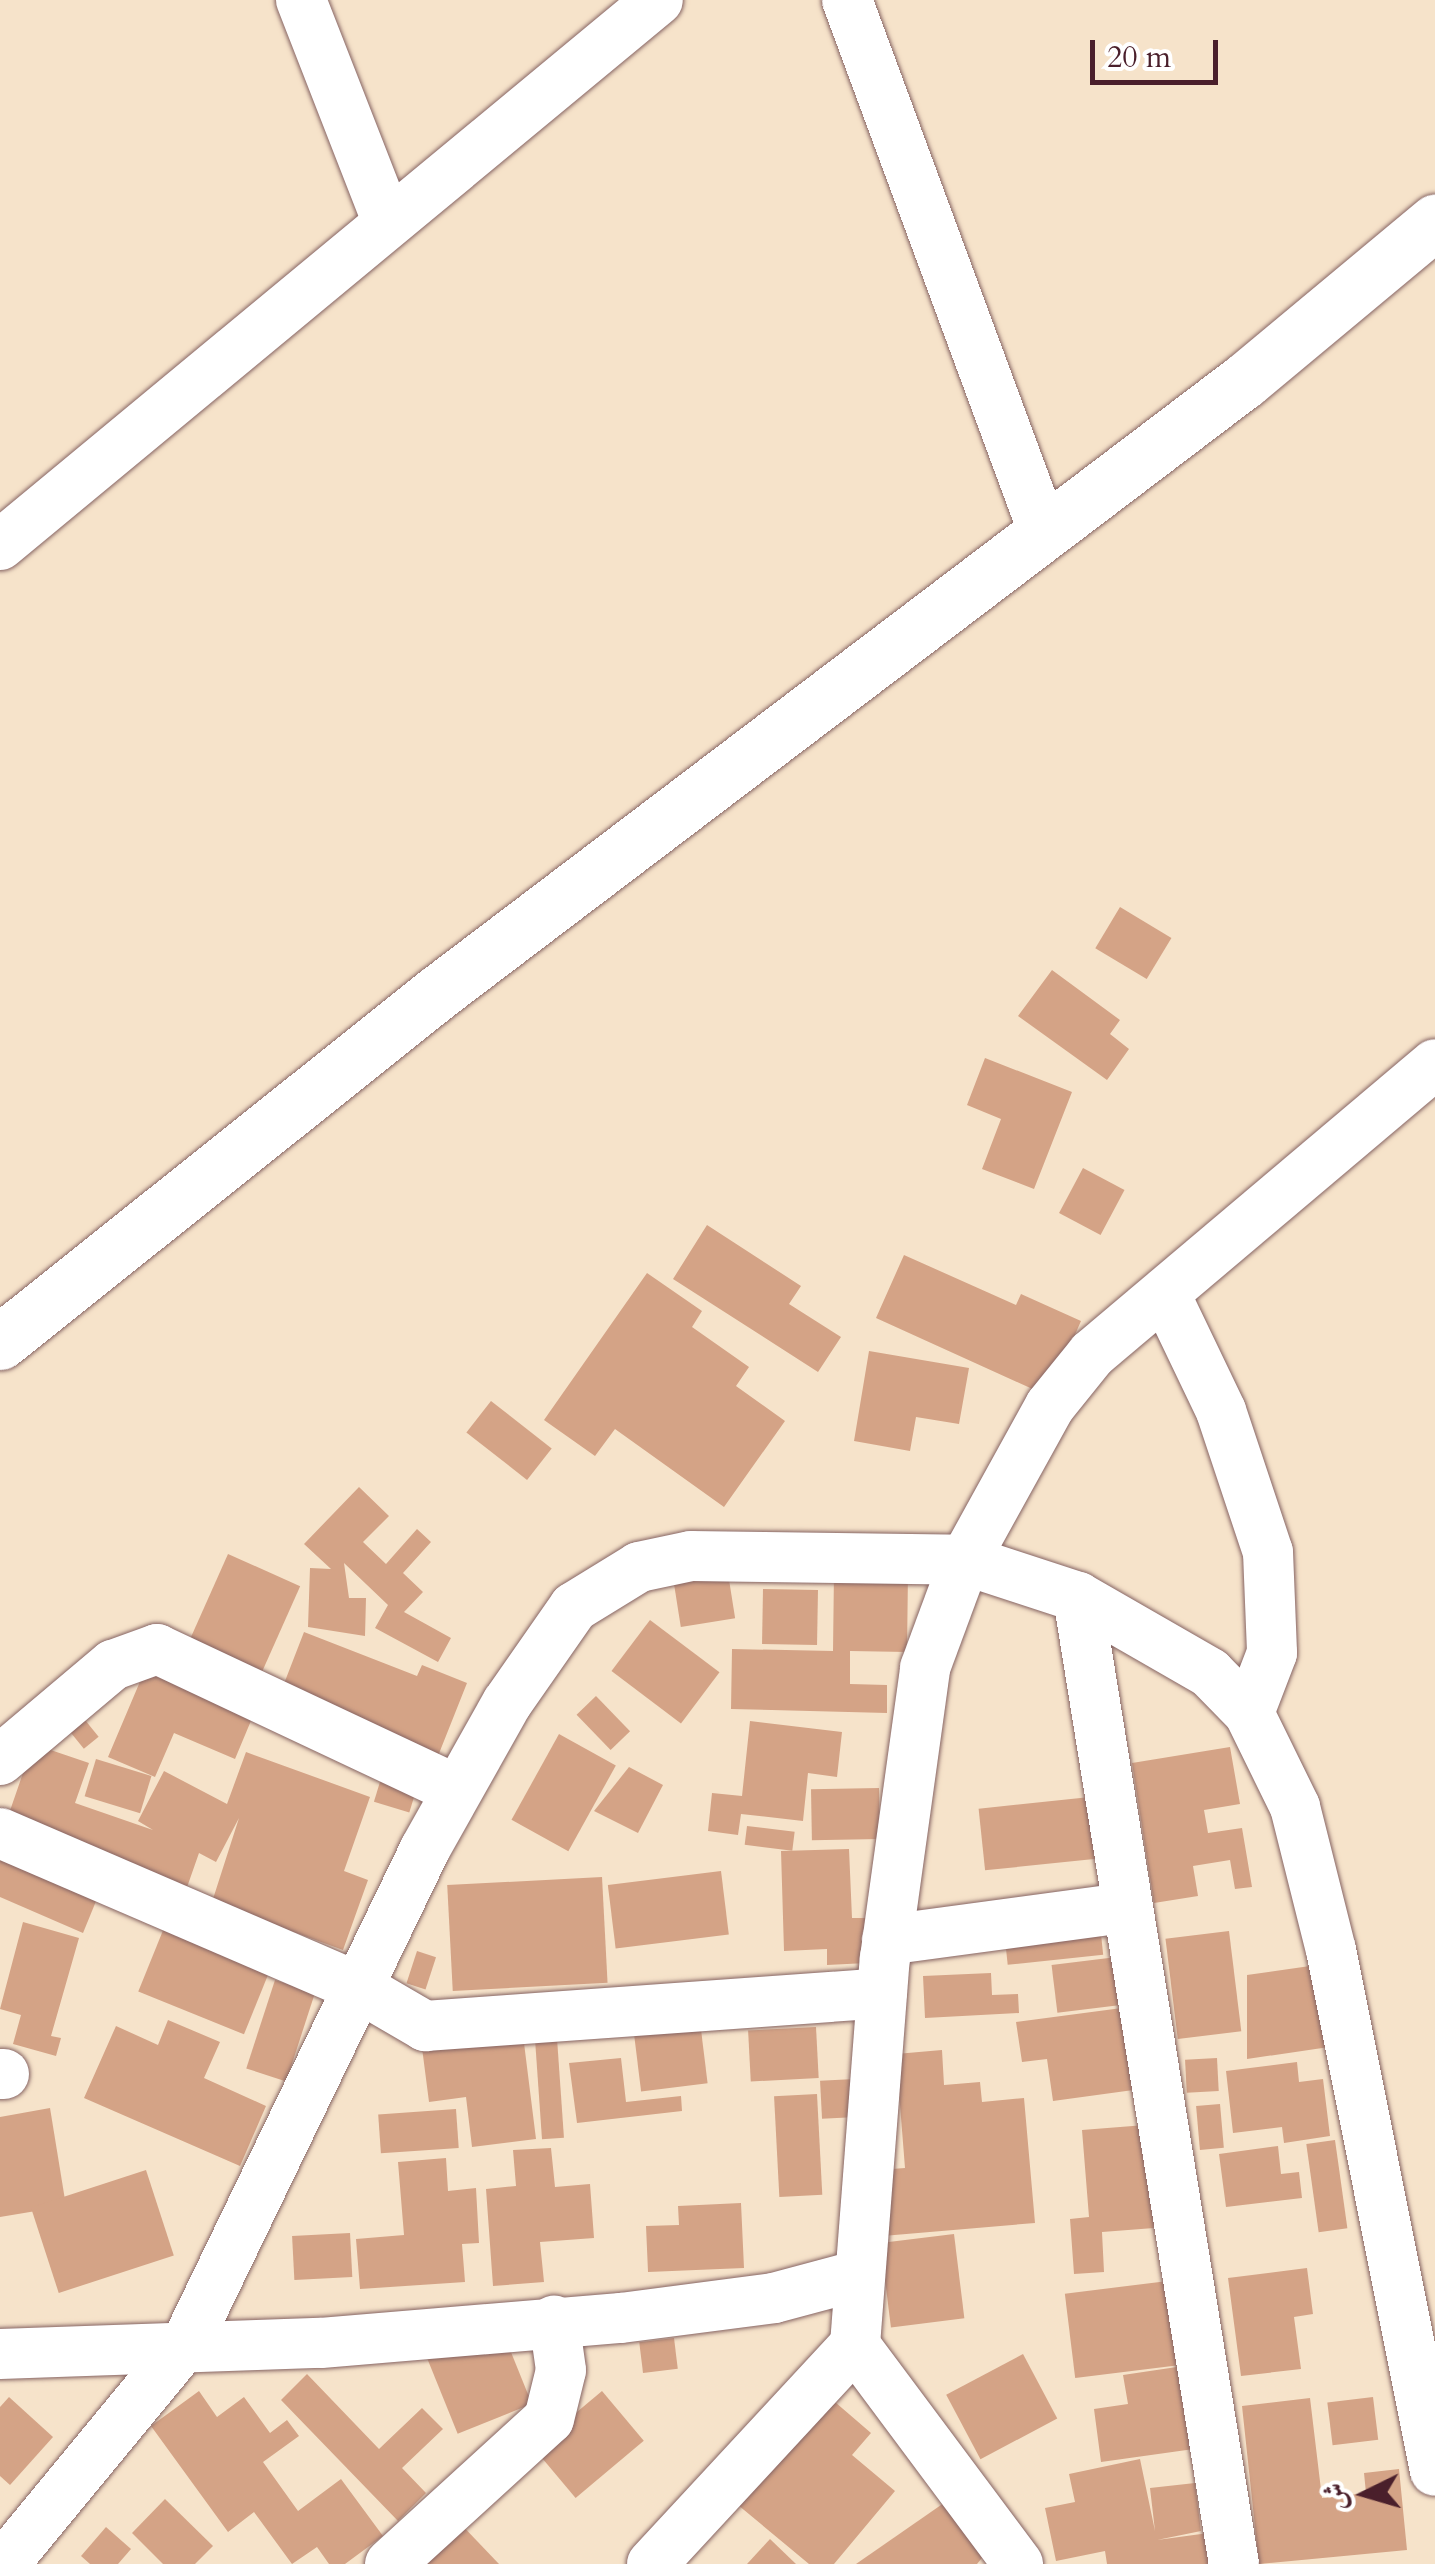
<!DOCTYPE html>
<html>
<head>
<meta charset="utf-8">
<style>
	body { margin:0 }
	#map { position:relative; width:1435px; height:2564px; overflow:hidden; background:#f6e3ca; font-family:Cardo,Amiri,serif }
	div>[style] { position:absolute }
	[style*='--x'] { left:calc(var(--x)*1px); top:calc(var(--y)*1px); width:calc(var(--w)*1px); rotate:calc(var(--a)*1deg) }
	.building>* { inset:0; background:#d4a386; transform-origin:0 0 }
	.roads { filter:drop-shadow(0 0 2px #866463) drop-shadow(0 0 2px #866463) }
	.street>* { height:50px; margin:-25px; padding:0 25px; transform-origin:25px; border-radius:25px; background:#fff }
	.secondary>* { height:55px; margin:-27.5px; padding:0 27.5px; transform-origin:27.5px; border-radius:27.5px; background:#fff }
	span { translate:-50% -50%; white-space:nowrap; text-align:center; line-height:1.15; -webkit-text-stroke:8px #fff; paint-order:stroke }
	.north { position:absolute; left:1315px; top:2444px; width:100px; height:100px; -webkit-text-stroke:8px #fff; paint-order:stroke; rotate:265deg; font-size:28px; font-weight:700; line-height:40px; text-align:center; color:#4a1f2b }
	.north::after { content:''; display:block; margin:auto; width:35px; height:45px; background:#4a1f2b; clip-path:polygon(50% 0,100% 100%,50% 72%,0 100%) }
	.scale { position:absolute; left:1090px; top:40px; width:128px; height:45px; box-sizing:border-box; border:5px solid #4a1f2b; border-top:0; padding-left:12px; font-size:30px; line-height:35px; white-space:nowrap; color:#4a1f2b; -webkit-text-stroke:8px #fff; paint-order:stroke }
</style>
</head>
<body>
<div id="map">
	<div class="building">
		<i style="left:1120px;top:907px;width:60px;height:48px;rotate:31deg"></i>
		<i style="clip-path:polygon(1052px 970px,1120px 1020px,1110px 1034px,1129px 1049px,1107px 1080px,1018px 1016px)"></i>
		<i style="clip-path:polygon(985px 1058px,1072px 1092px,1034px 1189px,982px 1169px,1001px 1119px,967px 1105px)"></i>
		<i style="left:1083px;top:1168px;width:47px;height:51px;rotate:28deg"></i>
		<i style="clip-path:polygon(707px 1225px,801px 1286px,789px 1304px,841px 1337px,818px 1372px,673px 1279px)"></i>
		<i style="clip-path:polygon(904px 1255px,1016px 1305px,1021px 1294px,1081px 1321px,1048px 1396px,876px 1318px)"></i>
		<i style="clip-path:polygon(647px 1273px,702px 1311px,692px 1327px,749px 1367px,736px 1386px,785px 1421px,724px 1507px,615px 1429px,595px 1456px,544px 1420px)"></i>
		<i style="clip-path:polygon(869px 1351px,969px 1368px,959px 1424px,916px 1417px,910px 1451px,854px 1441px)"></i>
		<i style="left:491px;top:1401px;width:77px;height:40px;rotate:38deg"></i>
		<i style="clip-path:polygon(359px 1487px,389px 1516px,363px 1542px,386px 1564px,417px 1529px,431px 1542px,403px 1573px,423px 1592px,404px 1612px,451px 1638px,438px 1662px,375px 1628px,388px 1605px,344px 1563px,349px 1598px,366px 1598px,365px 1636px,308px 1627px,310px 1568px,331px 1569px,304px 1544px)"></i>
		<i style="left:228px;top:1554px;width:79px;height:103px;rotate:24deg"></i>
		<i style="left:727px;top:1567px;width:52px;height:55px;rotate:81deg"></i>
		<i style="clip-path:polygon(834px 1571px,908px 1572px,907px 1652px,850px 1651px,850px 1684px,887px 1685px,887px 1713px,731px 1709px,732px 1649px,833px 1651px)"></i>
		<i style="left:763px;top:1589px;width:55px;height:55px;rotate:1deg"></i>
		<i style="left:650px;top:1620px;width:87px;height:64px;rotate:37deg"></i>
		<i style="clip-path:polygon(304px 1632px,417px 1676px,422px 1665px,467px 1683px,438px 1756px,280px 1694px)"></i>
		<i style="clip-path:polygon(150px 1658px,258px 1704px,235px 1759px,174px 1733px,155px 1777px,108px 1757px)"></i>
		<i style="left:596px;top:1696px;width:49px;height:27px;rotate:46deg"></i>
		<i style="left:81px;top:1715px;width:28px;height:19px;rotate:51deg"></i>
		<i style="clip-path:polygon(750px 1721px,842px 1732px,837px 1777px,808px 1773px,803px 1821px,741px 1814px,738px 1835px,708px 1831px,712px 1793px,742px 1796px)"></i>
		<i style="left:559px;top:1734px;width:65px;height:98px;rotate:29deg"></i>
		<i style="clip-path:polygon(33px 1744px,89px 1763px,75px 1803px,153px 1830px,138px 1821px,164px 1771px,227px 1804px,246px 1752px,370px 1797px,344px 1871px,368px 1880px,343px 1950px,212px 1902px,239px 1818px,216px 1862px,199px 1853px,185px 1893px,3px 1831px)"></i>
		<i style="clip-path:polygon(1230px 1747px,1240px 1804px,1204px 1810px,1208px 1833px,1242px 1828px,1252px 1887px,1235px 1889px,1230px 1860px,1193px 1866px,1198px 1896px,1154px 1903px,1132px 1763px)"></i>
		<i style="left:96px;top:1759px;width:58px;height:39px;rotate:17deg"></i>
		<i style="clip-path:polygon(629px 1767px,663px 1785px,638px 1833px,594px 1811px)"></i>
		<i style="left:383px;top:1772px;width:37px;height:31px;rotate:17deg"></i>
		<i style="left:879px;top:1788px;width:51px;height:68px;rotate:89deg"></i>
		<i style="left:1090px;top:1797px;width:62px;height:112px;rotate:84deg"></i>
		<i style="left:747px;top:1826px;width:48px;height:19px;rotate:7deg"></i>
		<i style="clip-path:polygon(849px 1849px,852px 1918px,865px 1918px,867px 1963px,827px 1965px,827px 1949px,784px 1951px,781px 1851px)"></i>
		<i style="clip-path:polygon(0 1852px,101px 1889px,83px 1933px,0 1897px)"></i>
		<i style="left:721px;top:1871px;width:64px;height:114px;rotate:83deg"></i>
		<i style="left:602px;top:1877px;width:106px;height:155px;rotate:87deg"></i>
		<i style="left:1099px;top:1915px;width:40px;height:96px;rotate:84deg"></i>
		<i style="clip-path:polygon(23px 1922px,79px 1938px,51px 2036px,61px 2038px,56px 2056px,13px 2044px,21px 2015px,0 2009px)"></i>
		<i style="left:166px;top:1923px;width:114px;height:74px;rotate:22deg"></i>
		<i style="left:1229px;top:1931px;width:101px;height:64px;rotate:83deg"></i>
		<i style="left:417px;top:1951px;width:20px;height:34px;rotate:18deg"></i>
		<i style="left:1125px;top:1956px;width:48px;height:74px;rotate:83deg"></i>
		<i style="clip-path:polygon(1317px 1965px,1329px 2047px,1247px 2059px,1247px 1975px)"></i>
		<i style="clip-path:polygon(991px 1973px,992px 1995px,1018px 1994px,1019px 2013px,925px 2018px,923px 1976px)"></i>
		<i style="left:275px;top:1980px;width:42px;height:93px;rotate:18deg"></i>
		<i style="left:697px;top:1997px;width:87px;height:67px;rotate:83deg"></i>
		<i style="clip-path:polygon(1137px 2006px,1148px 2088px,1053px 2101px,1047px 2059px,1022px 2062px,1016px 2022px)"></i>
		<i style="clip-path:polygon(168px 2020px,220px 2042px,204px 2078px,266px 2106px,240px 2166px,84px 2098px,116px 2026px,158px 2045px)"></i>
		<i style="left:556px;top:2024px;width:114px;height:22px;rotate:86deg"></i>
		<i style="clip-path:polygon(522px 2027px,536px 2139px,472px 2147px,466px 2097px,429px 2102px,421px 2040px)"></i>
		<i style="left:816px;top:2027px;width:51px;height:68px;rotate:87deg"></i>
		<i style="clip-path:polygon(942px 2050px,944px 2085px,980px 2082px,982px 2102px,1024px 2098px,1035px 2223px,871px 2237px,865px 2171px,905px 2168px,896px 2054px)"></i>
		<i style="clip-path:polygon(621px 2058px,626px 2102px,681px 2096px,682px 2111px,577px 2123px,569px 2063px)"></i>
		<i style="left:1217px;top:2058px;width:33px;height:32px;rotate:87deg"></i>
		<i style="clip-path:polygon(1297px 2062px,1299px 2082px,1323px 2079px,1330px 2136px,1284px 2143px,1282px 2127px,1233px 2133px,1226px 2071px)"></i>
		<i style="left:855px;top:2079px;width:38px;height:35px;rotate:87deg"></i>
		<i style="left:817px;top:2094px;width:101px;height:43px;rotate:87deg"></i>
		<i style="left:1220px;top:2104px;width:44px;height:24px;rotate:85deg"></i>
		<i style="clip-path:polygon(50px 2108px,66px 2206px,0 2217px,0 2117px)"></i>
		<i style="left:456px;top:2109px;width:39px;height:78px;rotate:86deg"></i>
		<i style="clip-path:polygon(1158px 2124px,1167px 2227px,1102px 2232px,1104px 2272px,1074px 2274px,1070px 2219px,1089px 2217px,1082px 2130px)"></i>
		<i style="left:1335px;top:2140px;width:89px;height:29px;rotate:82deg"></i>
		<i style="clip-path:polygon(1278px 2146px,1281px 2174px,1299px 2172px,1302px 2198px,1226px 2207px,1219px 2154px)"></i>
		<i style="clip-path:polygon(551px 2148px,555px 2187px,590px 2184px,594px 2238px,540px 2242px,544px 2282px,493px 2286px,486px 2189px,516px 2186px,513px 2150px)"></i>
		<i style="clip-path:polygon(446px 2158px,448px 2191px,476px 2188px,479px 2243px,462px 2244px,465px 2282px,360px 2289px,356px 2239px,404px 2235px,398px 2162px)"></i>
		<i style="left:146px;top:2170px;width:90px;height:121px;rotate:72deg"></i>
		<i style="clip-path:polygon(741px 2203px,744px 2268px,648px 2272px,646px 2226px,679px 2225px,678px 2206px)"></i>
		<i style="left:350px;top:2233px;width:44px;height:58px;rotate:87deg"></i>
		<i style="left:954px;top:2234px;width:85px;height:74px;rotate:83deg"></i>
		<i style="clip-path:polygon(1307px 2268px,1313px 2314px,1294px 2317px,1301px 2369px,1241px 2376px,1228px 2278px)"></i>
		<i style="left:1176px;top:2280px;width:85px;height:112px;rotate:83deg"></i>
		<i style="left:500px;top:2325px;width:85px;height:80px;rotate:68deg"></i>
		<i style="left:674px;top:2338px;width:31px;height:35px;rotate:83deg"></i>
		<i style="left:1023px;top:2354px;width:73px;height:87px;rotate:62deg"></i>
		<i style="clip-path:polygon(1197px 2364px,1208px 2447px,1101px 2462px,1094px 2409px,1128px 2404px,1123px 2375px)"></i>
		<i style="clip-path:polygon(307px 2374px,379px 2449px,422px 2408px,443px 2429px,402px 2468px,426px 2493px,398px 2521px,281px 2400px)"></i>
		<i style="clip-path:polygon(199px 2391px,217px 2417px,244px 2397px,270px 2433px,287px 2420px,299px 2436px,263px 2462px,298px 2511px,341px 2479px,383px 2536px,345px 2564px,329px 2564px,317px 2547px,292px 2564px,254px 2512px,228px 2532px,151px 2426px)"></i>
		<i style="left:602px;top:2391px;width:65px;height:89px;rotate:50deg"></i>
		<i style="clip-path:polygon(828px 2396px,871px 2433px,852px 2455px,895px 2491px,834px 2564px,809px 2564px,738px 2505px)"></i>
		<i style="clip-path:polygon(9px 2397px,53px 2437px,10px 2485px,0 2476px,0 2407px)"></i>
		<i style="left:1373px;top:2397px;width:43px;height:46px;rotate:83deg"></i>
		<i style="clip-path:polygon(1310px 2398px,1322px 2498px,1366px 2493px,1364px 2473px,1399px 2469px,1407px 2550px,1259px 2564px,1242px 2406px)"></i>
		<i style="clip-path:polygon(1140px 2459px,1155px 2531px,1150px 2488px,1195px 2483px,1201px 2531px,1157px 2540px,1238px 2529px,1243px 2564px,1107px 2564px,1105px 2551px,1056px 2561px,1045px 2508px,1075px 2502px,1069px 2474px)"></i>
		<i style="clip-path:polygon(954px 2496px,986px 2553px,977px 2564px,856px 2564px)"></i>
		<i style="clip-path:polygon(165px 2499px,213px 2546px,195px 2564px,163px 2564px,132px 2533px)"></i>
		<i style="clip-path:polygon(456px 2519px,499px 2564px,409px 2564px)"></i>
		<i style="clip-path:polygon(106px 2527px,131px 2549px,118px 2564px,90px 2564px,81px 2556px)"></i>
		<i style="clip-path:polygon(770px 2539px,796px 2564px,747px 2564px)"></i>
	</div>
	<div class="roads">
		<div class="street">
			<i style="--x:301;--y:0;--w:239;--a:68.7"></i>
			<i style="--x:847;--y:0;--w:568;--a:69.72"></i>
			<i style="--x:0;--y:545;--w:854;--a:-39.63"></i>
			<i style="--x:1165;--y:1294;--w:130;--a:64.4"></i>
			<i style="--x:1221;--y:1411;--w:149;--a:71.6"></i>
			<i style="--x:1268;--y:1552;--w:101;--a:87.7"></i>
			<i style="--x:1272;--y:1653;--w:64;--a:111"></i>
			<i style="--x:1078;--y:1597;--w:980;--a:80.84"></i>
			<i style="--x:0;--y:1760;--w:148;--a:-40.1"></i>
			<i style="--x:113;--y:1665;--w:47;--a:-20"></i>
			<i style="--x:157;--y:1649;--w:331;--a:25.2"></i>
			<i style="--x:0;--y:1833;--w:390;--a:23.3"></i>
			<i style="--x:358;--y:1987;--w:78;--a:30.2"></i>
			<i style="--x:425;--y:2026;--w:458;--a:-4.1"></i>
			<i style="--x:887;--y:1940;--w:240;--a:-7.7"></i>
			<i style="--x:0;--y:2074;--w:4;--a:0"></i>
			<i style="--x:0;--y:2354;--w:321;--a:-2"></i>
			<i style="--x:321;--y:2343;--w:301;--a:-4.8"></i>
			<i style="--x:621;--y:2318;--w:154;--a:-7.4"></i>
			<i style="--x:774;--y:2298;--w:85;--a:-15"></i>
			<i style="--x:4;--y:2564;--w:288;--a:-50.5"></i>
			<i style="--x:187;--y:2342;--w:547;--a:-64.23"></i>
			<i style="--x:425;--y:1849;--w:167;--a:-60.7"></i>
			<i style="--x:507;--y:1703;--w:117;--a:-55.1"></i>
			<i style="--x:574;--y:1607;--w:76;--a:-31.6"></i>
			<i style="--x:639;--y:1567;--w:53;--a:-11.9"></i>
			<i style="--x:691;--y:1556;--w:274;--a:0.8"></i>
			<i style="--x:965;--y:1560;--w:119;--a:18.1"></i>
			<i style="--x:1078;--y:1597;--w:152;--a:29.9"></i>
			<i style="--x:1210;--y:1673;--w:56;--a:45.7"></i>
			<i style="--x:1249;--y:1713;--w:105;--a:63.9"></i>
			<i style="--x:1295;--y:1807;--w:147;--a:75.9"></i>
			<i style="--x:1331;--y:1950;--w:531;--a:78.71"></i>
			<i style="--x:390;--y:2564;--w:215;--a:-42.4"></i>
			<i style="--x:549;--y:2419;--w:50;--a:-76.2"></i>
			<i style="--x:561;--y:2370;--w:50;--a:-98"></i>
			<i style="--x:652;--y:2564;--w:299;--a:-47.2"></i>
			<i style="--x:1018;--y:2564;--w:273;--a:-126.7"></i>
			<i style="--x:855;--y:2345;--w:388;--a:-85.6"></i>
			<i style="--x:885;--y:1958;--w:293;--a:-82.1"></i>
			<i style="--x:925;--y:1668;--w:115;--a:-69.7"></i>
			<i style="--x:965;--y:1560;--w:176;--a:-61.1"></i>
			<i style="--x:1050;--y:1406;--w:67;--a:-51.1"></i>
			<i style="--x:1092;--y:1354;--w:449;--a:-40.2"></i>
		</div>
		<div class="secondary">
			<i style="--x:0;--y:1342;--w:559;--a:-38.61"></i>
			<i style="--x:437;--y:993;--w:1013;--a:-37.18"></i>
			<i style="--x:1244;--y:381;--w:249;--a:-39.8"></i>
		</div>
	</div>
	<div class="north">ش</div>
	<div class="scale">20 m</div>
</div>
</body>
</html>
